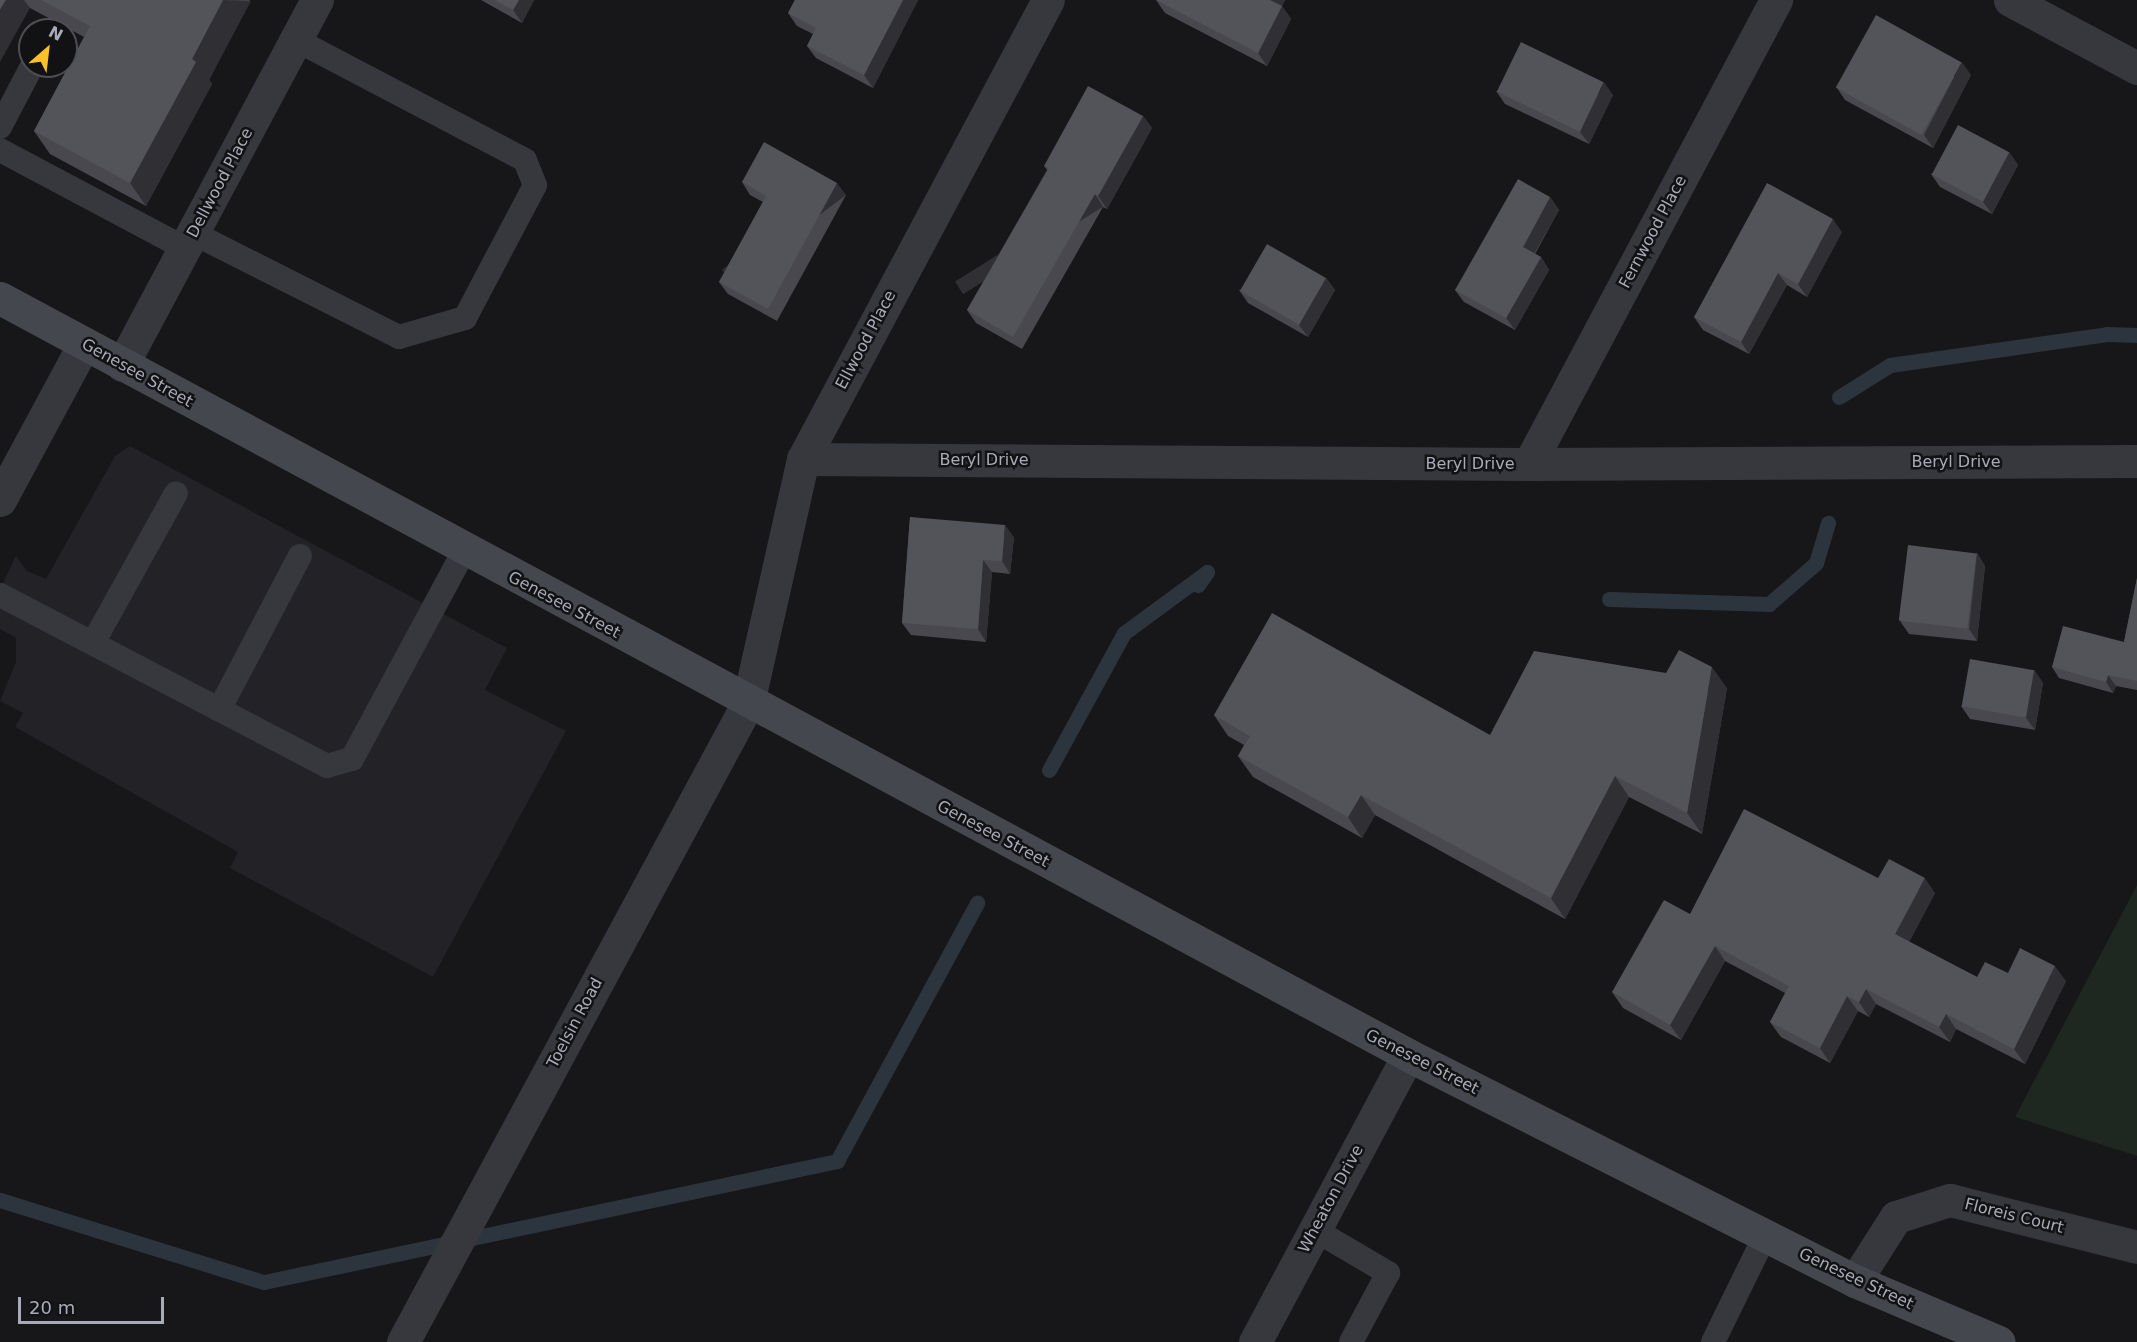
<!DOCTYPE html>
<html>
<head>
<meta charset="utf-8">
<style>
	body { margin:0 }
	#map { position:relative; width:2137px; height:1342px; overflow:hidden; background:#171619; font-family:"DejaVu Sans",sans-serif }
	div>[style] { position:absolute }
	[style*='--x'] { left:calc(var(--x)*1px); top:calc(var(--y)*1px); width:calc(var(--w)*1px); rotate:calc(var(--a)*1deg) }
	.built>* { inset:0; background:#232226 }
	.green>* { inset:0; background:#1e2720 }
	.stream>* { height:15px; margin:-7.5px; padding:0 7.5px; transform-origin:7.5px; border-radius:7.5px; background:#2c353d }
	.lane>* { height:24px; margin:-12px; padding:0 12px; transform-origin:12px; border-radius:12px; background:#37383e }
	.street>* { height:33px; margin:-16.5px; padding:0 16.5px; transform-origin:16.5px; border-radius:16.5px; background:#37383e }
	.secondary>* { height:33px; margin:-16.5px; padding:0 16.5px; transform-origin:16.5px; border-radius:16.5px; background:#45474e }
	.wall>* { inset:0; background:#48484e }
	.shaded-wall>* { inset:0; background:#303034; transform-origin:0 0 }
	.building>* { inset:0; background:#53535a; transform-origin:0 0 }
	span { translate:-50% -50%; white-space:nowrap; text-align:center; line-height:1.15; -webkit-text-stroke:5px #121114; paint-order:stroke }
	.street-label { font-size:16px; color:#a8acb9 }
	.north { position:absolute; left:18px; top:18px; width:60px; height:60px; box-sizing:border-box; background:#121114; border:2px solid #4e4f56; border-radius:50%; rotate:28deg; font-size:16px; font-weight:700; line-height:24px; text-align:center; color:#a8acb9 }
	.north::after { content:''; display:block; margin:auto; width:21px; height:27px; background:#fbc02c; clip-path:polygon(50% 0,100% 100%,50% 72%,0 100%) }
	.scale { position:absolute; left:18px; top:1297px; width:146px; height:27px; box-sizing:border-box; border:3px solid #a8acb9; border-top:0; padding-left:8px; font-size:18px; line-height:21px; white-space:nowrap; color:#a8acb9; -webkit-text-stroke:4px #121114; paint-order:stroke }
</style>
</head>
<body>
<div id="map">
	<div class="built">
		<i style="clip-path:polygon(130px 446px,507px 648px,485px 690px,566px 731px,433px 977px,230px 868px,238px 852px,15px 727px,23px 713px,0 701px,16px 662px,16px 638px,0 629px,0 589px,16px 556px,27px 571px,46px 579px,115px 456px)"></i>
	</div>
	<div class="green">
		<i style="clip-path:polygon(2137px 885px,2137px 1156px,2015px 1117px)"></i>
	</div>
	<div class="stream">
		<i style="--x:1839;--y:397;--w:60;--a:-32.1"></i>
		<i style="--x:1890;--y:365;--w:219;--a:-8.1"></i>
		<i style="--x:2107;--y:334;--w:30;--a:2"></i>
		<i style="--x:1609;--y:599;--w:160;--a:1.8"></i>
		<i style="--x:1769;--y:604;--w:62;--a:-41.1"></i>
		<i style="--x:1816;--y:563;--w:42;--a:-73.3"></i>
		<i style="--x:1049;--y:770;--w:156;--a:-61.3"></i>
		<i style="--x:1124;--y:633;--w:103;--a:-36.3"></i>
		<i style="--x:1207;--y:572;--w:16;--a:125"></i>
		<i style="--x:0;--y:1200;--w:276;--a:17.3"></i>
		<i style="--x:264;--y:1282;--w:586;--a:-11.92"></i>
		<i style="--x:837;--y:1161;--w:294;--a:-61.5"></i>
	</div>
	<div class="lane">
		<i style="--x:0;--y:127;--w:69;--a:-62.3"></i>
		<i style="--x:0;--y:150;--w:208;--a:28"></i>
		<i style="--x:193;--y:233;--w:231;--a:26.8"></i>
		<i style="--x:399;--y:337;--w:69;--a:-16.1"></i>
		<i style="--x:465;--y:318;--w:150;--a:-62.2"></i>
		<i style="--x:535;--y:185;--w:27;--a:-112"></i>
		<i style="--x:525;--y:160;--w:259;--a:-152.3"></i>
		<i style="--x:0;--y:595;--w:369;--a:27.6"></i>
		<i style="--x:327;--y:766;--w:26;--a:-16"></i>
		<i style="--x:352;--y:759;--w:236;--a:-61.7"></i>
		<i style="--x:93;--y:643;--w:171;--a:-61"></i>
		<i style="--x:219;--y:710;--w:174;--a:-62.3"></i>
		<i style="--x:1315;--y:1230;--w:85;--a:30.5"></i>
		<i style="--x:1388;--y:1273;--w:78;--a:118.2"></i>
		<i style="--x:1713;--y:1342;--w:118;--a:-63.9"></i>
	</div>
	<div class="street">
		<i style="--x:2010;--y:0;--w:144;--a:28.2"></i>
		<i style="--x:122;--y:365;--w:414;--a:-61.9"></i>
		<i style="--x:803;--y:459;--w:726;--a:0.39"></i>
		<i style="--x:1529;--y:464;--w:608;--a:-0.28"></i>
		<i style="--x:1529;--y:464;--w:526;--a:-61.97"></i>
		<i style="--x:0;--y:500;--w:177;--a:-61.7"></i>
		<i style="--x:1855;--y:1281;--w:76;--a:-57.4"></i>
		<i style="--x:1896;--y:1217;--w:57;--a:-17.5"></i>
		<i style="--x:1950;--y:1200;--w:193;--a:14.1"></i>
		<i style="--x:403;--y:1342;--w:726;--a:-61.64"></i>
		<i style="--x:748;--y:703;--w:250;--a:-77.3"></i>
		<i style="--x:803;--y:459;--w:520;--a:-61.91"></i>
		<i style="--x:1255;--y:1342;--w:325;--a:-61.9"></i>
	</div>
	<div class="secondary">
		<i style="--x:0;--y:298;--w:1599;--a:28.26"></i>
		<i style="--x:1408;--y:1055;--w:501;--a:26.82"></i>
		<i style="--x:1855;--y:1281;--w:156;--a:23"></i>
	</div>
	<div class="wall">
		<i style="clip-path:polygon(0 0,250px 0,209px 80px,212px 84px,146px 206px,50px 154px,34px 131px,84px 37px,30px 8px)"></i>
		<i style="clip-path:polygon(481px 0,534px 0,522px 23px)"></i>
		<i style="clip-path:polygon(795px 0,918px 0,873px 88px,816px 58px,807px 46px,813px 34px,797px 26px,788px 13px)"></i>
		<i style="clip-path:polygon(1156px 0,1285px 0,1282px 6px,1291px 19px,1267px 66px,1165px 13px)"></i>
		<i style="clip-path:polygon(1971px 75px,1933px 148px,1845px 100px,1837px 88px)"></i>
		<i style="clip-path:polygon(1496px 91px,1613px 95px,1589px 144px,1505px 104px)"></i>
		<i style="clip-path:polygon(1143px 116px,1152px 128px,1107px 209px,1103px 207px,1022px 349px,976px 323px,967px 310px,1047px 170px,1044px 166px)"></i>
		<i style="clip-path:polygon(2009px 152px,2018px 165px,1992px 214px,1940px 187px,1931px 174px)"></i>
		<i style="clip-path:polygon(742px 182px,846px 195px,777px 321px,728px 294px,719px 282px,763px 202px,750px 195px)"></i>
		<i style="clip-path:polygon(1550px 197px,1559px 210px,1535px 254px,1541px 257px,1549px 270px,1515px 330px,1464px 302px,1455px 290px)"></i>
		<i style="clip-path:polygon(1842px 232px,1807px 297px,1787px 285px,1749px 354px,1703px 330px,1694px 317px)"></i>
		<i style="clip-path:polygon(1326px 278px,1335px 290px,1308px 337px,1248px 303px,1239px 290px)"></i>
		<i style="clip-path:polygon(910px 517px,1014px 537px,1010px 574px,992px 572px,986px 642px,911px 635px,902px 623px)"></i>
		<i style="clip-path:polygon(1977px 553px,1985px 566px,1977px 641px,1909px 634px,1900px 621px)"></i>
		<i style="clip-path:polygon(2137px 578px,2137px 690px,2116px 686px,2113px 693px,2059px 678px,2052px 667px,2124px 642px)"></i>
		<i style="clip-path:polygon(2034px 670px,2043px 683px,2035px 730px,1970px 719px,1961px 706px)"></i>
		<i style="clip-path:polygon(1727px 688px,1702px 834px,1629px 797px,1565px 919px,1375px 815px,1362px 838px,1253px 777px,1238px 756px,1244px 745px,1228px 736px,1214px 715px,1490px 735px)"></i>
		<i style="clip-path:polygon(1878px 878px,1935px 893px,1909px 942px,1977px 977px,2008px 973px,2066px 981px,2025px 1064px,1956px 1029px,1950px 1042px,1876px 1004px,1869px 1017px,1858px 1011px,1830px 1063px,1781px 1037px,1770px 1022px,1785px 993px,1725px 961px,1681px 1040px,1623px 1008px,1612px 992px,1690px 914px)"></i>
	</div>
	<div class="shaded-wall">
		<i style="clip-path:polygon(6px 0,24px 0,30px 8px,0 62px,0 10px)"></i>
		<i style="clip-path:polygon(223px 0,251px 1px,209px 80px,212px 84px,146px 206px,130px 183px,192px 59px)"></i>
		<i style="clip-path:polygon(519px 0,534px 0,522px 23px,513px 10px)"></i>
		<i style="clip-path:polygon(903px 0,918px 0,873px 88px,864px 75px)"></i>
		<i style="clip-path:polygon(1270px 0,1285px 0,1278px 13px)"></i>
		<i style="clip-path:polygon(1282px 6px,1291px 19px,1267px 66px,1258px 53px)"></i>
		<i style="clip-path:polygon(1962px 62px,1971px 75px,1933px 148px,1924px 135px)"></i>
		<i style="clip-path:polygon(1604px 82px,1613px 95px,1589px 144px,1580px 132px)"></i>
		<i style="clip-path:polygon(1143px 116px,1152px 128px,1107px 209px,1098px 196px)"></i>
		<i style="clip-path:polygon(2009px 152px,2018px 165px,1992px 214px,1983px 202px)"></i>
		<i style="left:837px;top:183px;width:15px;height:144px;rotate:53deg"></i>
		<i style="left:1095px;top:194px;width:15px;height:165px;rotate:58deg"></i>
		<i style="clip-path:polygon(1550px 197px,1559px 210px,1531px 259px,1523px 247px)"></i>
		<i style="clip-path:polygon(1833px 219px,1842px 232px,1807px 297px,1798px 284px)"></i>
		<i style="clip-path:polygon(1541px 257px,1549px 270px,1515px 330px,1506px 318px)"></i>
		<i style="clip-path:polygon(1778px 273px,1787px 285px,1749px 354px,1741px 342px)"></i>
		<i style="clip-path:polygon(1326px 278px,1335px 290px,1308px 337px,1299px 325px)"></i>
		<i style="clip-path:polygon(1005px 525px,1014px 537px,1010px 574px,1002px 561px)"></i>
		<i style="clip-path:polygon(1977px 553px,1985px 566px,1977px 641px,1969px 629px)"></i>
		<i style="clip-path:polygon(983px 560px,992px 572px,986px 642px,978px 629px)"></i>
		<i style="clip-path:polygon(1712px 667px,1727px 688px,1702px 834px,1687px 813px)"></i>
		<i style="clip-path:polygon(2034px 670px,2043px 683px,2035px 730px,2026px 718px)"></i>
		<i style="clip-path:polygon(2108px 675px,2116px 686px,2113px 693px,2106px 682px)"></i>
		<i style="clip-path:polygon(1615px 776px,1629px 797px,1565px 919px,1551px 898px)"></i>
		<i style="clip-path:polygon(1361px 795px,1375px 815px,1362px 838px,1348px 817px)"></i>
		<i style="clip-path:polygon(1925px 878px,1935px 893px,1905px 949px,1895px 934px)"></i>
		<i style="clip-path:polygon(1715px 946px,1725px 961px,1681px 1040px,1670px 1025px)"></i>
		<i style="clip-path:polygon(2055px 966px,2066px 981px,2025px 1064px,2014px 1049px)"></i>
		<i style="clip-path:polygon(1866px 989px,1876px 1004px,1869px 1017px,1859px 1002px)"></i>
		<i style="clip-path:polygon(1847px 996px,1858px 1011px,1830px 1063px,1820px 1048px)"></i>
		<i style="clip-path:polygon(1946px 1014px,1956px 1029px,1950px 1042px,1939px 1027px)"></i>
	</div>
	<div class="building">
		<i style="clip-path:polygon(0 0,6px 0,0 10px)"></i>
		<i style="clip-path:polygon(41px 0,223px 0,192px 59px,196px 62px,130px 183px,34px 131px,90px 26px)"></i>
		<i style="clip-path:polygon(494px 0,519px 0,513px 10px)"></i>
		<i style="clip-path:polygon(795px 0,903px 0,864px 75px,807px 46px,816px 28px,788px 13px)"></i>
		<i style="clip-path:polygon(1156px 0,1270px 0,1282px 6px,1258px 53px)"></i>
		<i style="left:1876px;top:15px;width:98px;height:83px;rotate:29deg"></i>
		<i style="left:1521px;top:42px;width:92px;height:55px;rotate:26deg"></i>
		<i style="clip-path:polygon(1088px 86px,1143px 116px,1098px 196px,1095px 194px,1013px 337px,967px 310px,1049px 168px,1044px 166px)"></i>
		<i style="left:1958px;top:125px;width:58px;height:56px;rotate:28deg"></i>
		<i style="clip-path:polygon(764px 142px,837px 183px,768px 309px,719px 282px,766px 196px,742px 182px)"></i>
		<i style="clip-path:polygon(1518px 179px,1550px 197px,1523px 247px,1541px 257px,1506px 318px,1455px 290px)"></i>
		<i style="clip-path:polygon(1767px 183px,1833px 219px,1798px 284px,1778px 273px,1741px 342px,1694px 317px)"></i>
		<i style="left:1267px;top:244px;width:68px;height:54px;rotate:30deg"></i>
		<i style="clip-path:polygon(910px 517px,1005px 525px,1002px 561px,983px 560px,978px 629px,902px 623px)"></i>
		<i style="left:1908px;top:545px;width:69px;height:76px;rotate:7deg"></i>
		<i style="clip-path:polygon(2137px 578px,2137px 681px,2108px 675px,2106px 682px,2052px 667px,2063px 626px,2124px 642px)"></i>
		<i style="clip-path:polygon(1272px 613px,1490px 735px,1534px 651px,1666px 673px,1679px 650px,1712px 667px,1687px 813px,1615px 776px,1551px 898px,1361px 795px,1348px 817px,1238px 756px,1250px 736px,1214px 715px)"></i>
		<i style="left:1970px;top:659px;width:65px;height:48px;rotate:10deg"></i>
		<i style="clip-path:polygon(1744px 809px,1878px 878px,1889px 859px,1925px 878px,1895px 934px,1977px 977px,1985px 962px,2008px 973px,2020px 948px,2055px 966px,2014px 1049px,1946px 1014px,1939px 1027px,1866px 989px,1859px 1002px,1847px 996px,1820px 1048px,1770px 1022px,1789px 986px,1715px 946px,1670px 1025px,1612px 992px,1664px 900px,1690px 914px)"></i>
	</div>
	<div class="street-label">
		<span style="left:220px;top:183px;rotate:-62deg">Dellwood Place</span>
		<span style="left:1653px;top:232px;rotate:-62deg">Fernwood Place</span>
		<span style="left:866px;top:340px;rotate:-62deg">Ellwood Place</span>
		<span style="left:137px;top:373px;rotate:29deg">Genesee Street</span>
		<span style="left:984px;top:460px">Beryl Drive</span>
		<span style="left:1956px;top:462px">Beryl Drive</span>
		<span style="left:1470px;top:464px">Beryl Drive</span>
		<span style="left:564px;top:605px;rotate:28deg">Genesee Street</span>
		<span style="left:993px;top:834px;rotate:28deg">Genesee Street</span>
		<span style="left:575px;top:1023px;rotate:-62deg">Toelsin Road</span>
		<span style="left:1422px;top:1062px;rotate:27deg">Genesee Street</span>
		<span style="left:1331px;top:1199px;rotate:-62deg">Wheaton Drive</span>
		<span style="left:2014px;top:1216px;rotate:14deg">Floreis Court</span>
		<span style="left:1856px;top:1279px;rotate:25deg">Genesee Street</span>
	</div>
	<div class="north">N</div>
	<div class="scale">20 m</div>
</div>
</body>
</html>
